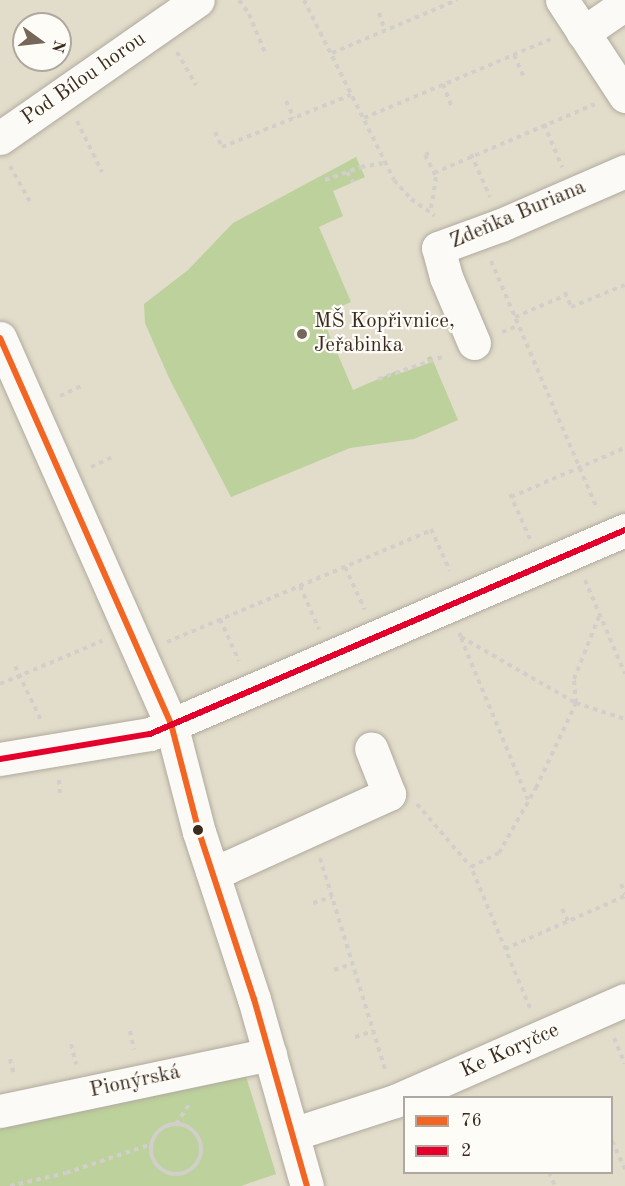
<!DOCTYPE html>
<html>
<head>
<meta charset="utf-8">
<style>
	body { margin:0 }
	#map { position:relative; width:625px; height:1186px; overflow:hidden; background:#e2dcca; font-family:"Old Standard TT",serif }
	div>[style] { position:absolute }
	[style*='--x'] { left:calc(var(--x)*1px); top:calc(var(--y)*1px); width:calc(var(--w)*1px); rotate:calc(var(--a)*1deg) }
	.green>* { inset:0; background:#bcd19b }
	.path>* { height:4px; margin-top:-2px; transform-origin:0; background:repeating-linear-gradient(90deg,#d2cfca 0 4.5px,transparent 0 9px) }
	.path>.ring { margin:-2px; padding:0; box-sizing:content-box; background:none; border:4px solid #d2cfca; border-radius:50% }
	.roads { filter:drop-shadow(0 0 2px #b0aa9e) drop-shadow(0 0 2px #b0aa9e) }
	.minor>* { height:33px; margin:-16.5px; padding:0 16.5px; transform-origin:16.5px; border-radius:16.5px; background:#fbfaf7 }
	.bus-1>* { height:6px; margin:-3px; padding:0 3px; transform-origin:3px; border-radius:3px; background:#f26522 }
	.bus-2>* { height:6px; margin:-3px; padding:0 3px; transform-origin:3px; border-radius:3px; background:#e4002b }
	.dots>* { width:16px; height:16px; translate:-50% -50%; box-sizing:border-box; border:3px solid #fdfcf7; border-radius:50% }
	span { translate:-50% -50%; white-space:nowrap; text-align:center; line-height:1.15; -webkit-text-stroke:4.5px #fdfcf7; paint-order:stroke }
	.street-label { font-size:21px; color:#3b2a1e }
	.poi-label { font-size:21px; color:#3b2a1e }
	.left { translate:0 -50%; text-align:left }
	.legend { position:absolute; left:403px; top:1096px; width:210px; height:78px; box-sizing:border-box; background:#fdfcf7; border:2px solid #afa8a0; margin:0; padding:8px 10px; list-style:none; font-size:18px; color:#3b2a1e }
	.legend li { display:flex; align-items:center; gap:12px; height:30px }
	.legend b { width:30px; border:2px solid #afa8a0 }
	.north { position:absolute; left:12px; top:12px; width:60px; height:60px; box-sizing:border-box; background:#fdfcf7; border:2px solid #afa8a0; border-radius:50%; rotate:105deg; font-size:16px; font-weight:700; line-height:24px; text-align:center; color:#3b2a1e }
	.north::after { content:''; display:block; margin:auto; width:21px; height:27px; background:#75685a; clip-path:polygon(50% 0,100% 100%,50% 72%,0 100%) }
</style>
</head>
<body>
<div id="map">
	<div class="green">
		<i style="clip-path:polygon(356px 157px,365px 177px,333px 191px,343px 216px,319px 227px,351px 302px,321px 315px,353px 390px,399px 370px,401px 373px,429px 363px,427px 358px,431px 356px,458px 420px,414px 439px,350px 448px,231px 497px,169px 378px,145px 323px,144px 304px,188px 270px,233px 223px)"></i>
		<i style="clip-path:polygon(232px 1073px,245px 1073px,276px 1174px,241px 1186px,0 1186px,0 1128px)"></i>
	</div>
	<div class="path">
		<i style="--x:239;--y:0;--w:17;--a:54"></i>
		<i style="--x:249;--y:14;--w:44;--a:67.5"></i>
		<i style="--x:304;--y:0;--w:201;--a:63.4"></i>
		<i style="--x:394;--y:180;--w:25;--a:48"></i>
		<i style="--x:411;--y:199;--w:29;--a:35"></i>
		<i style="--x:379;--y:13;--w:18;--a:71"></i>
		<i style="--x:177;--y:52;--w:38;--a:60"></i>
		<i style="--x:332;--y:53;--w:136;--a:-23"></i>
		<i style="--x:514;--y:55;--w:24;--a:66"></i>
		<i style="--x:443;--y:84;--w:26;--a:69"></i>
		<i style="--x:286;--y:101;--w:19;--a:65"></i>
		<i style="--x:364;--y:118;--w:203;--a:-22.9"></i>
		<i style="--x:77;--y:121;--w:57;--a:63.9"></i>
		<i style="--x:544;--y:124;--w:47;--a:67.3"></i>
		<i style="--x:215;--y:132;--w:17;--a:65"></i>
		<i style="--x:222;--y:147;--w:139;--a:-22"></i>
		<i style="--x:429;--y:153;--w:4;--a:153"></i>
		<i style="--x:425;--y:155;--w:25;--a:63"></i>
		<i style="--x:436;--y:177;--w:36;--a:99"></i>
		<i style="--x:471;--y:154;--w:47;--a:66.2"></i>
		<i style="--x:10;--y:166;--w:41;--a:60.9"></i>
		<i style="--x:347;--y:172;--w:12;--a:59"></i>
		<i style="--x:434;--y:173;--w:175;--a:-23.2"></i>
		<i style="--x:325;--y:180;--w:38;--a:-20"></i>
		<i style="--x:361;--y:167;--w:22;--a:-10"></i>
		<i style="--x:491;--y:261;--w:269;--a:66.8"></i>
		<i style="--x:565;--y:292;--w:16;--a:68"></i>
		<i style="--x:571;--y:307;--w:58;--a:-22.2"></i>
		<i style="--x:515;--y:317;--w:56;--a:-23.3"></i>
		<i style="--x:502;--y:332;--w:17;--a:-21"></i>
		<i style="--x:378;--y:379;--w:71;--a:-18.9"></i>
		<i style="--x:60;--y:396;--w:26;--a:-25"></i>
		<i style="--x:91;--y:467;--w:26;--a:-25"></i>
		<i style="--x:510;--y:494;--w:49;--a:66"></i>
		<i style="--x:511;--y:497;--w:124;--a:-23.3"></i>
		<i style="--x:431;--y:529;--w:46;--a:65.7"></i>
		<i style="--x:345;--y:567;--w:47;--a:65.1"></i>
		<i style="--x:585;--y:580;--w:102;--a:66.9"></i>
		<i style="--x:300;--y:586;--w:47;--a:66.2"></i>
		<i style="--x:220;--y:619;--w:46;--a:65.7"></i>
		<i style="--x:459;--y:633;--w:4;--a:63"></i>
		<i style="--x:461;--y:637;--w:133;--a:29.9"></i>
		<i style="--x:576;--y:703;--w:52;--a:18.1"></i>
		<i style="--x:461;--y:638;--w:175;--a:67.5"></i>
		<i style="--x:167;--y:642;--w:288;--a:-22.9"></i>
		<i style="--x:15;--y:666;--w:62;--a:64.3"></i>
		<i style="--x:0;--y:684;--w:111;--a:-22.9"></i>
		<i style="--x:59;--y:780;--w:13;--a:86"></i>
		<i style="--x:417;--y:804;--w:83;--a:49.4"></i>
		<i style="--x:320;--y:858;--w:224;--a:72.9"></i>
		<i style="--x:621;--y:884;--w:11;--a:68"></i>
		<i style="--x:313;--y:903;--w:20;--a:-18"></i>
		<i style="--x:562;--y:909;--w:13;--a:63"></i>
		<i style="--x:505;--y:949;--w:131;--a:-23.8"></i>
		<i style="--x:334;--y:970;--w:18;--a:-19"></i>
		<i style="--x:530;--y:1008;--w:153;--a:-112.7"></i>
		<i style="--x:471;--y:867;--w:31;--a:-27"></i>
		<i style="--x:499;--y:853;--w:75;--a:-60.4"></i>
		<i style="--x:536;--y:788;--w:94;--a:-64.8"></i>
		<i style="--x:576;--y:703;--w:24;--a:-95"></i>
		<i style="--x:574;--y:679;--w:70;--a:-68.2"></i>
		<i style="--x:130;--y:1031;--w:19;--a:78"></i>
		<i style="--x:355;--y:1037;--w:19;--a:-18"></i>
		<i style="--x:614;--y:1038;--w:28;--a:67"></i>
		<i style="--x:71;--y:1044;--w:21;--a:76"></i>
		<i style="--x:10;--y:1059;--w:16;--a:76"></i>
		<i style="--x:176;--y:1124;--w:27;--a:-56"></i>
		<i class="ring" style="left:151px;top:1124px;width:46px;height:46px"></i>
		<i style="--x:612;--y:1141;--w:31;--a:65"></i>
		<i style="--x:549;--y:1172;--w:15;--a:67"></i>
		<i style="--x:10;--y:1186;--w:57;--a:-13.1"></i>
		<i style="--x:66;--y:1173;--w:91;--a:-18.6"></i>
	</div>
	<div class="roads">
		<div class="minor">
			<i style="--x:562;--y:0;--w:115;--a:56.7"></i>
			<i style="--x:583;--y:33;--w:51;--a:-34.6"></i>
			<i style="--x:0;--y:138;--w:241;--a:-34.9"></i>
			<i style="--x:0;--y:338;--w:422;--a:66.1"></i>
			<i style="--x:171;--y:724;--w:112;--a:75.5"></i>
			<i style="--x:199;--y:832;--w:176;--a:71.8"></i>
			<i style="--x:254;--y:999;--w:194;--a:74.2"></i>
			<i style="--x:474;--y:343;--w:72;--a:-113"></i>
			<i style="--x:446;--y:277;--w:30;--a:-105"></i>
			<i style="--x:438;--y:248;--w:67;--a:-20.1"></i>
			<i style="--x:501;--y:225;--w:135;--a:-23.5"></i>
			<i style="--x:0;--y:759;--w:152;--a:-9.5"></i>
			<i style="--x:150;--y:734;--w:517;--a:-23.24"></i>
			<i style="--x:212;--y:871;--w:16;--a:-14"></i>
			<i style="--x:228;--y:867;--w:177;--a:-24.4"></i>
			<i style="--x:389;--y:794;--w:49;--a:-111.4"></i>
			<i style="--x:0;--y:1111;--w:276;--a:-11.9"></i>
			<i style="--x:293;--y:1134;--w:107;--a:-17.9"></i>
			<i style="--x:395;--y:1101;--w:251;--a:-23.7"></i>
		</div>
	</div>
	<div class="bus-1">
		<i style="--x:0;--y:338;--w:422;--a:66.1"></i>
		<i style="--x:171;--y:724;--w:112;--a:75.5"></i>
		<i style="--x:199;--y:832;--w:176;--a:71.8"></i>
		<i style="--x:254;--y:999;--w:194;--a:74.2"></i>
	</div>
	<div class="bus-2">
		<i style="--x:0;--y:759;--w:152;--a:-9.5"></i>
		<i style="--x:150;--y:734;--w:517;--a:-23.24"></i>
	</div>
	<div class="dots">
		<i style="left:302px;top:334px;background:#75685a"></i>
		<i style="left:198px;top:830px;background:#3b2a1e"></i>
	</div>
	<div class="street-label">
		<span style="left:84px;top:79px;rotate:-35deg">Pod Bílou horou</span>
		<span style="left:518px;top:215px;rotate:-23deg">Zdeňka Buriana</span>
		<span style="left:510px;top:1051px;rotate:-24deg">Ke Koryčce</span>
		<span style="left:135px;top:1082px;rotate:-12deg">Pionýrská</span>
	</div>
	<div class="poi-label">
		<span class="left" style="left:314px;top:334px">MŠ Kopřivnice,<br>Jeřabinka</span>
	</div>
	<ul class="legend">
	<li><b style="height:8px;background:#f26522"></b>76</li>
	<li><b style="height:8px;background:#e4002b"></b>2</li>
	</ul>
	<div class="north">N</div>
</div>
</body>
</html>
